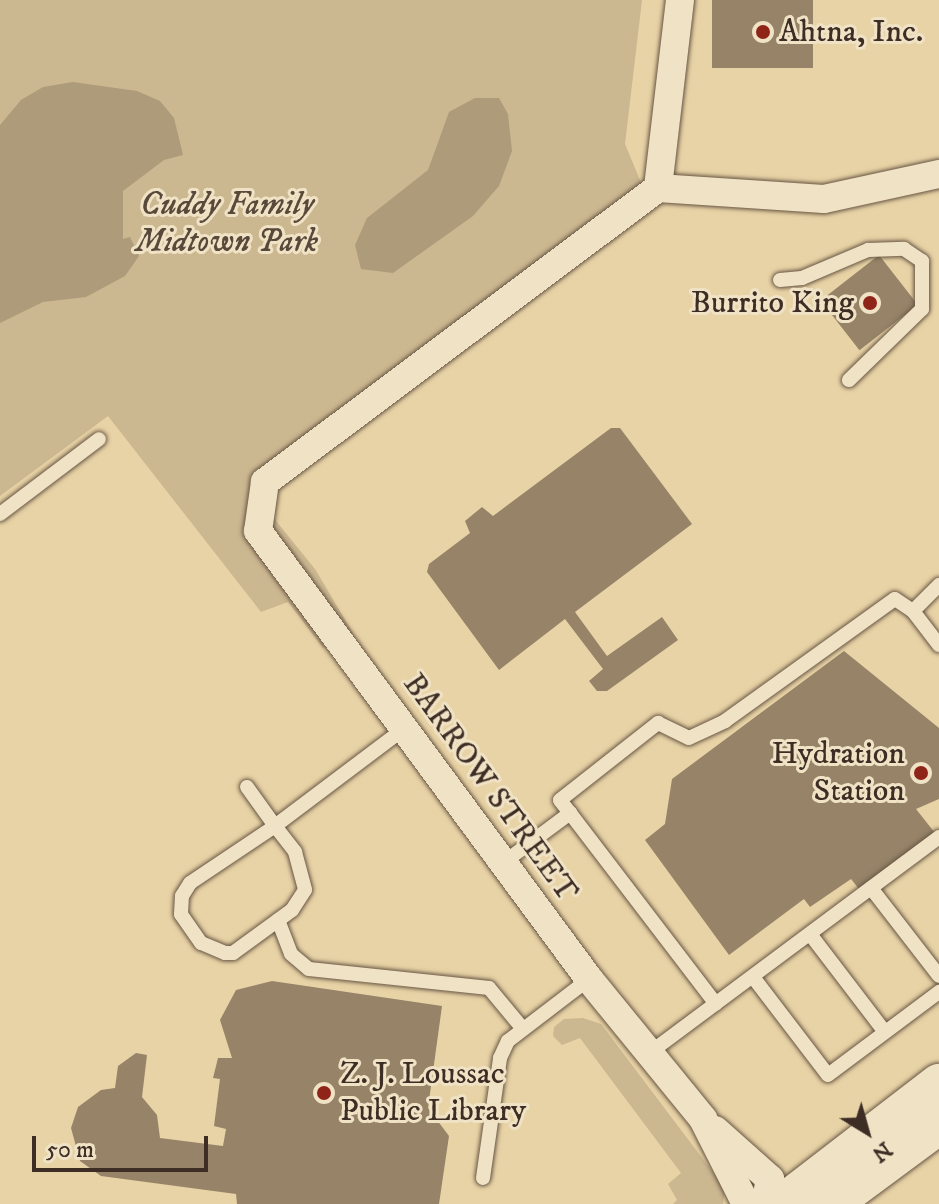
<!DOCTYPE html>
<html>
<head>
<meta charset="utf-8">
<style>
	body { margin:0 }
	#map { position:relative; width:939px; height:1204px; overflow:hidden; background:#e8d3a6; font-family:"IM FELL DW Pica",serif }
	div>[style] { position:absolute }
	[style*='--x'] { left:calc(var(--x)*1px); top:calc(var(--y)*1px); width:calc(var(--w)*1px); rotate:calc(var(--a)*1deg) }
	.green>* { inset:0; background:#cbb790 }
	.water>* { inset:0; background:#ae9b7a }
	.building>* { inset:0; background:#968368; transform-origin:0 0 }
	.roads { filter:drop-shadow(0 0 2px #685644) drop-shadow(0 0 2px #685644) }
	.service>* { height:14px; margin:-7px; padding:0 7px; transform-origin:7px; border-radius:7px; background:#f0e2c5 }
	.minor>* { height:28px; margin:-14px; padding:0 14px; transform-origin:14px; border-radius:14px; background:#f0e2c5 }
	.secondary>* { height:40px; margin:-20px; padding:0 20px; transform-origin:20px; border-radius:20px; background:#f0e2c5 }
	.dots>* { width:22px; height:22px; translate:-50% -50%; box-sizing:border-box; border:4px solid #f0e2c5; border-radius:50% }
	span { translate:-50% -50%; white-space:nowrap; text-align:center; line-height:1.15; -webkit-text-stroke:6px #f0e2c5; paint-order:stroke }
	.poi-label { font-size:32px; color:#3d2d24 }
	.left { translate:0 -50%; text-align:left }
	.right { translate:-100% -50%; text-align:right }
	.park-label { font-size:32px; color:#59493a; font-style:italic }
	.street-label { font-size:32px; color:#3d2d24 }
	.north { position:absolute; left:827px; top:1092px; width:80px; height:80px; -webkit-text-stroke:6px #f0e2c5; paint-order:stroke; rotate:143deg; font-size:22px; font-weight:700; line-height:32px; text-align:center; color:#3d2d24 }
	.north::after { content:''; display:block; margin:auto; width:28px; height:36px; background:#3d2d24; clip-path:polygon(50% 0,100% 100%,50% 72%,0 100%) }
	.scale { position:absolute; left:32px; top:1136px; width:176px; height:36px; box-sizing:border-box; border:4px solid #3d2d24; border-top:0; padding-left:10px; font-size:24px; line-height:28px; white-space:nowrap; color:#3d2d24; -webkit-text-stroke:6px #f0e2c5; paint-order:stroke }
</style>
</head>
<body>
<div id="map">
	<div class="green">
		<i style="clip-path:polygon(0 0,642px 0,625px 144px,642px 185px,259px 500px,315px 569px,353px 633px,323px 648px,288px 602px,261px 612px,108px 416px,0 496px)"></i>
		<i style="clip-path:polygon(583px 1018px,601px 1024px,718px 1179px,725px 1190px,723px 1204px,673px 1204px,677px 1200px,668px 1184px,681px 1173px,580px 1038px,562px 1045px,553px 1036px,554px 1027px,564px 1019px)"></i>
	</div>
	<div class="water">
		<i style="clip-path:polygon(73px 82px,137px 91px,160px 101px,174px 118px,183px 155px,164px 160px,123px 191px,123px 239px,130px 237px,139px 256px,125px 276px,86px 297px,43px 302px,0 323px,0 125px,21px 100px,43px 87px)"></i>
		<i style="clip-path:polygon(475px 98px,499px 98px,508px 114px,512px 151px,499px 186px,473px 216px,393px 273px,361px 269px,355px 245px,367px 218px,428px 170px,449px 112px)"></i>
	</div>
	<div class="building">
		<i style="left:712px;top:0;width:101px;height:68px"></i>
		<i style="left:879px;top:255px;width:63px;height:74px;rotate:52deg"></i>
		<i style="clip-path:polygon(611px 428px,620px 428px,692px 524px,575px 612px,607px 656px,662px 617px,678px 640px,607px 691px,597px 691px,589px 681px,603px 669px,565px 619px,499px 670px,427px 572px,429px 564px,470px 533px,465px 521px,482px 507px,493px 516px)"></i>
		<i style="clip-path:polygon(844px 651px,939px 728px,939px 799px,916px 809px,935px 833px,859px 889px,851px 879px,810px 907px,804px 899px,729px 955px,645px 840px,665px 824px,672px 779px)"></i>
		<i style="clip-path:polygon(272px 981px,442px 1006px,428px 1108px,449px 1136px,439px 1204px,237px 1204px,236px 1194px,101px 1176px,80px 1161px,71px 1128px,78px 1107px,101px 1090px,115px 1088px,118px 1066px,136px 1053px,147px 1055px,142px 1097px,157px 1115px,160px 1138px,223px 1146px,226px 1129px,214px 1126px,220px 1079px,213px 1078px,218px 1058px,232px 1058px,220px 1020px,236px 990px)"></i>
	</div>
	<div class="roads">
		<div class="service">
			<i style="--x:780;--y:280;--w:22;--a:-5"></i>
			<i style="--x:802;--y:278;--w:72;--a:-23"></i>
			<i style="--x:868;--y:250;--w:36;--a:-2"></i>
			<i style="--x:904;--y:249;--w:22;--a:34"></i>
			<i style="--x:922;--y:261;--w:48;--a:90"></i>
			<i style="--x:922;--y:309;--w:102;--a:135.8"></i>
			<i style="--x:0;--y:514;--w:124;--a:-37.1"></i>
			<i style="--x:913;--y:611;--w:43;--a:52.6"></i>
			<i style="--x:247;--y:787;--w:48;--a:54.3"></i>
			<i style="--x:275;--y:826;--w:33;--a:52"></i>
			<i style="--x:295;--y:852;--w:39;--a:75"></i>
			<i style="--x:305;--y:890;--w:24;--a:123"></i>
			<i style="--x:292;--y:910;--w:73;--a:143.9"></i>
			<i style="--x:233;--y:953;--w:8;--a:180"></i>
			<i style="--x:225;--y:953;--w:26;--a:-157"></i>
			<i style="--x:201;--y:943;--w:35;--a:-125"></i>
			<i style="--x:181;--y:914;--w:18;--a:-87"></i>
			<i style="--x:182;--y:896;--w:15;--a:-58"></i>
			<i style="--x:190;--y:883;--w:102;--a:-33.8"></i>
			<i style="--x:275;--y:826;--w:163;--a:-37"></i>
			<i style="--x:570;--y:813;--w:240;--a:52.6"></i>
			<i style="--x:503;--y:863;--w:84;--a:-36.7"></i>
			<i style="--x:570;--y:813;--w:16;--a:-128"></i>
			<i style="--x:560;--y:800;--w:125;--a:-38.2"></i>
			<i style="--x:658;--y:723;--w:34;--a:26"></i>
			<i style="--x:689;--y:738;--w:40;--a:-25"></i>
			<i style="--x:725;--y:721;--w:209;--a:-35.7"></i>
			<i style="--x:895;--y:599;--w:22;--a:34"></i>
			<i style="--x:913;--y:611;--w:37;--a:-45"></i>
			<i style="--x:871;--y:888;--w:111;--a:52.3"></i>
			<i style="--x:278;--y:920;--w:36;--a:69"></i>
			<i style="--x:291;--y:954;--w:23;--a:40"></i>
			<i style="--x:309;--y:969;--w:181;--a:6"></i>
			<i style="--x:489;--y:988;--w:53;--a:50.3"></i>
			<i style="--x:810;--y:934;--w:123;--a:52.6"></i>
			<i style="--x:753;--y:977;--w:123;--a:52.6"></i>
			<i style="--x:828;--y:1075;--w:139;--a:-36.8"></i>
			<i style="--x:652;--y:1051;--w:358;--a:-36.7"></i>
			<i style="--x:483;--y:1178;--w:121;--a:-81.9"></i>
			<i style="--x:500;--y:1058;--w:19;--a:-65"></i>
			<i style="--x:508;--y:1041;--w:102;--a:-37.4"></i>
		</div>
		<div class="minor">
			<i style="--x:680;--y:0;--w:189;--a:96.7"></i>
			<i style="--x:658;--y:188;--w:166;--a:3.8"></i>
			<i style="--x:824;--y:199;--w:118;--a:-12.3"></i>
			<i style="--x:658;--y:188;--w:491;--a:143.2"></i>
			<i style="--x:265;--y:482;--w:49;--a:98.1"></i>
			<i style="--x:258;--y:531;--w:557;--a:53.54"></i>
			<i style="--x:589;--y:979;--w:181;--a:50.8"></i>
			<i style="--x:703;--y:1119;--w:95;--a:63.2"></i>
			<i style="--x:715;--y:1130;--w:74;--a:41.7"></i>
			<i style="--x:770;--y:1179;--w:25;--a:101"></i>
		</div>
		<div class="secondary">
			<i style="--x:783;--y:1204;--w:197;--a:-37.6"></i>
			<i style="--x:831;--y:1204;--w:134;--a:-36.5"></i>
		</div>
	</div>
	<div class="dots">
		<i style="left:763px;top:32px;background:#8f2418"></i>
		<i style="left:870px;top:303px;background:#8f2418"></i>
		<i style="left:921px;top:773px;background:#8f2418"></i>
		<i style="left:324px;top:1093px;background:#8f2418"></i>
	</div>
	<div class="poi-label">
		<span class="left" style="left:779px;top:32px">Ahtna, Inc.</span>
		<span class="right" style="left:854px;top:303px">Burrito King</span>
		<span class="right" style="left:905px;top:773px">Hydration<br>Station</span>
		<span class="left" style="left:340px;top:1093px">Z. J. Loussac<br>Public Library</span>
	</div>
	<div class="park-label">
		<span style="left:227px;top:224px">Cuddy Family<br>Midtown Park</span>
	</div>
	<div class="street-label">
		<span style="left:490px;top:788px;rotate:54deg">BARROW STREET</span>
	</div>
	<div class="north">N</div>
	<div class="scale">50 m</div>
</div>
</body>
</html>
